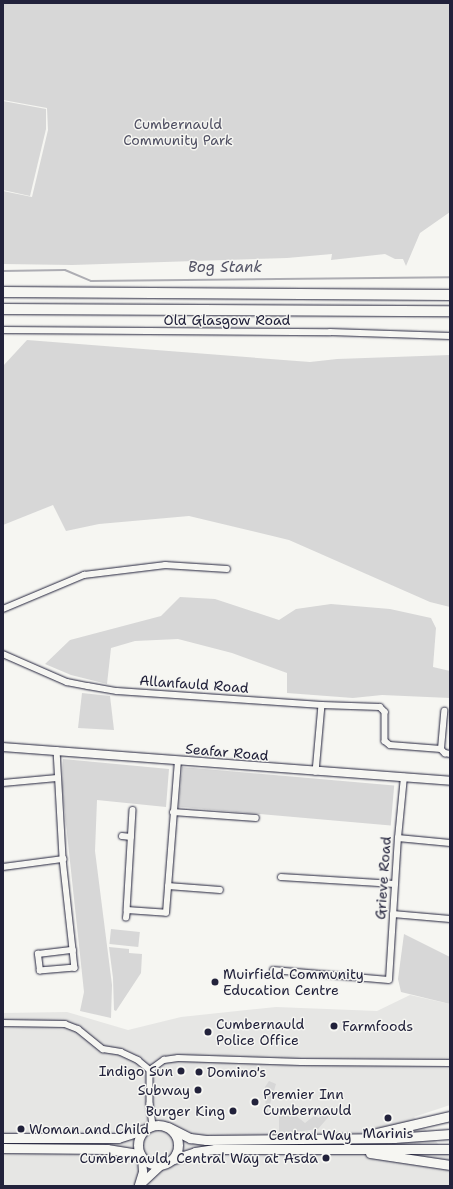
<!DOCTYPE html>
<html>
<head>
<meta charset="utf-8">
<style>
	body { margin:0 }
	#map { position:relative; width:453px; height:1189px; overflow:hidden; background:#f6f6f2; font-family:"Shantell Sans",sans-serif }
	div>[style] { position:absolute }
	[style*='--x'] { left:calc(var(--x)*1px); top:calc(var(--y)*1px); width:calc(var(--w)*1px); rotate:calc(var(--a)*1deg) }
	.built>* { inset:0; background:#e6e6e4 }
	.green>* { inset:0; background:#d7d7d7; transform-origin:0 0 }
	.stream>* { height:2px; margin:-1px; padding:0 1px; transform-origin:1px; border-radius:1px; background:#adadb3 }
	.roads { filter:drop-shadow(0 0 1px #22223b) drop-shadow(0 0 1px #22223b) }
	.street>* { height:5.5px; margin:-2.75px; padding:0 2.75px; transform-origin:2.75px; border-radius:2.75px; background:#f6f6f2 }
	.secondary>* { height:8px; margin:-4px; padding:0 4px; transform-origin:4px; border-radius:4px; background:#f6f6f2 }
	.primary>* { height:9px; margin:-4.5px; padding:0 4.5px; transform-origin:4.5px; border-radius:4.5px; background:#f6f6f2 }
	.primary>.ring { margin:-4.5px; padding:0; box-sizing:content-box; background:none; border:9px solid #f6f6f2; border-radius:50% }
	.highway>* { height:10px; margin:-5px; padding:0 5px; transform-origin:5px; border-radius:5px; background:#f6f6f2 }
	.dots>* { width:11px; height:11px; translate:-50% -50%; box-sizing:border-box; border:2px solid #f6f6f2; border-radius:50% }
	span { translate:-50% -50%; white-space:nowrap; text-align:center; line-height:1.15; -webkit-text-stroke:3px #f6f6f2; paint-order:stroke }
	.park-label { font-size:14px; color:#4f4f62 }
	.street-label { font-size:14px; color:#22223b }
	.poi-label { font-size:14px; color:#22223b }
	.left { translate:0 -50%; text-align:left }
	.right { translate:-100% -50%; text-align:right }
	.water-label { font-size:15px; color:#535365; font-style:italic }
	.frame { position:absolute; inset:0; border:4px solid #22223b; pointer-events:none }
</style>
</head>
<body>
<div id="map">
	<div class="built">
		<i style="clip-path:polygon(410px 995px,450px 1004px,450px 1105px,414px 1117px,450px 1157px,450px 1186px,3px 1186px,3px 1013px,67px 1012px,128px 1030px,181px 1017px,276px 1007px,377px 1011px)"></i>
	</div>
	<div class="green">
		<i style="clip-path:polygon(3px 3px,450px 3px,450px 212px,420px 233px,406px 266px,403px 259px,395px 259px,385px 254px,331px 260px,332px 254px,287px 258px,72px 265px,3px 264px,3px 191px,32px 197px,48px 130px,47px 108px,3px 100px)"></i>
		<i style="clip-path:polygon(3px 101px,46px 109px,46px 129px,30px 196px,3px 190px)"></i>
		<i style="clip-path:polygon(27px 340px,310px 362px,337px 359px,450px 355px,450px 607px,430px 602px,289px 540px,189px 516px,99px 524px,66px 531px,53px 505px,3px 525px,3px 366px)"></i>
		<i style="clip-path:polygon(180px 597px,215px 599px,279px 620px,296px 609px,331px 604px,390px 609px,431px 618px,436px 628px,433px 667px,450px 671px,450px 698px,382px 695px,353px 698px,287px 693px,287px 673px,232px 653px,178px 639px,135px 641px,111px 648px,107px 684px,71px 675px,45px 664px,70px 640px,161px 616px)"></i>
		<i style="clip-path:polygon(82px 693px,110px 696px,114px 730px,78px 728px)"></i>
		<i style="clip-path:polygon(63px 759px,169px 769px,166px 807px,97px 800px,95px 851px,112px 985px,111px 1018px,80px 1011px,84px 992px,62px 787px)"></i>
		<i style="left:182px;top:767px;width:213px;height:40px;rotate:5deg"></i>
		<i style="left:111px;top:929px;width:29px;height:15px;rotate:6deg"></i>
		<i style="clip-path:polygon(404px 934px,450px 957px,450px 1004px,401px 992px,398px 979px)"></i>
		<i style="clip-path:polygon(109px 947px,129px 949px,129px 953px,142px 954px,141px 973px,116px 1011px,114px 1010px,113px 978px)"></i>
		<i style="clip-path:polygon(269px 1081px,276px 1084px,266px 1117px,265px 1087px)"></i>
		<i style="clip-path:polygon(324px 1109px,331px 1114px,318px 1129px,279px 1134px,279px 1117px,281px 1110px,286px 1113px,289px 1110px,305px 1123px,314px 1116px,319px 1118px)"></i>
	</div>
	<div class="stream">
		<i style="--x:3;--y:271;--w:62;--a:-0.9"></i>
		<i style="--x:65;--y:270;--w:28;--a:23"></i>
		<i style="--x:91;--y:281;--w:359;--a:-0.6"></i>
	</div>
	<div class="roads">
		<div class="street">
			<i style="--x:3;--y:330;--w:327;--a:0.4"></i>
			<i style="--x:330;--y:332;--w:120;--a:1.9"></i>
			<i style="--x:3;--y:609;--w:88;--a:-22.8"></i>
			<i style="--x:84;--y:575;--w:82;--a:-7"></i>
			<i style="--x:165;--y:565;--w:62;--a:3.7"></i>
			<i style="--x:3;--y:654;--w:70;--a:23.6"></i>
			<i style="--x:67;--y:682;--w:21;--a:11"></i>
			<i style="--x:88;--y:686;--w:29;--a:10"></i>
			<i style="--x:117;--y:691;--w:205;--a:3.9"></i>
			<i style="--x:322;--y:705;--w:67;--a:95.1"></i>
			<i style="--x:322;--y:705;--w:58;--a:2"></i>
			<i style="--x:380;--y:707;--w:7;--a:45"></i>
			<i style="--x:385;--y:712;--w:29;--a:90"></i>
			<i style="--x:385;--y:741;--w:6;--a:39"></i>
			<i style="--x:390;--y:745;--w:51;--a:4.5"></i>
			<i style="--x:441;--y:749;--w:6;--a:45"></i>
			<i style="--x:445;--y:753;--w:5;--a:11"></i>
			<i style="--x:441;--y:749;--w:38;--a:-85"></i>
			<i style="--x:57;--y:750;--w:109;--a:86.8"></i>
			<i style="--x:63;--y:859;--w:92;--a:83.7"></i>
			<i style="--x:73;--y:950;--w:18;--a:84"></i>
			<i style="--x:75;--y:968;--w:35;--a:175"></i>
			<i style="--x:40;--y:971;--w:17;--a:-97"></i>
			<i style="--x:38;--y:954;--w:35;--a:-7"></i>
			<i style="--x:3;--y:783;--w:54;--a:-5.3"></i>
			<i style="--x:133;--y:810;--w:100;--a:93.4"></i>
			<i style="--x:127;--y:910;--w:39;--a:4"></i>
			<i style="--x:166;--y:913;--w:152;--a:-85.5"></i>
			<i style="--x:173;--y:812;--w:83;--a:4.1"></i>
			<i style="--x:122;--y:836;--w:9;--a:6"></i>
			<i style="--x:398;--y:838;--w:52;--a:5.5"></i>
			<i style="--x:3;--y:867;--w:61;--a:-7.6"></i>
			<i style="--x:281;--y:877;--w:114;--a:3.5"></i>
			<i style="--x:168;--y:886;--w:52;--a:4.4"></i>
			<i style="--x:393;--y:914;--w:57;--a:5"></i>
			<i style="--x:126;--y:918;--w:8;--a:-83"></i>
			<i style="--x:273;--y:970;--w:116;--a:4.9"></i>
			<i style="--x:389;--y:980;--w:142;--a:-86.4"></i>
			<i style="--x:398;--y:838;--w:61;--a:-84.4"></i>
			<i style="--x:3;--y:1023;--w:62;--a:0.9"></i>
			<i style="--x:65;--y:1024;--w:14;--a:21"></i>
			<i style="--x:78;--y:1029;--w:32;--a:39"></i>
			<i style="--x:103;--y:1049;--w:18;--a:9"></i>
			<i style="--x:121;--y:1052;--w:19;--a:25"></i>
			<i style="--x:138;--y:1060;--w:16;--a:40"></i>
			<i style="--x:150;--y:1070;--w:34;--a:90"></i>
			<i style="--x:150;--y:1104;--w:21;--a:82"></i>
			<i style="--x:150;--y:1070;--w:17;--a:-36"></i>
			<i style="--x:164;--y:1060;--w:14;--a:-8"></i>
			<i style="--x:178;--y:1058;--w:123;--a:1.9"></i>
			<i style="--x:301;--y:1062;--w:149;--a:0.4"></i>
		</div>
		<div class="secondary">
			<i style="--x:3;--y:747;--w:448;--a:4.3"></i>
			<i style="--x:139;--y:1185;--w:14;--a:-73"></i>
			<i style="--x:143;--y:1172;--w:15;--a:-94"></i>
			<i style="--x:139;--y:1186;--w:33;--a:-43"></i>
		</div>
		<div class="primary">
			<i class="ring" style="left:138px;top:1125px;width:31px;height:31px"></i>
			<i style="--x:168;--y:1127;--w:25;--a:27"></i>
			<i style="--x:190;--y:1138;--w:16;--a:7"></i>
			<i style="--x:206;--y:1140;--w:188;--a:-0.6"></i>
			<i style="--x:394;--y:1138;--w:56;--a:-4.1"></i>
			<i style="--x:377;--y:1133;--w:75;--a:-13.1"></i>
			<i style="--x:3;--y:1138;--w:115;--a:0"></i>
			<i style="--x:118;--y:1138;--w:28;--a:-18"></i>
			<i style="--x:3;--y:1148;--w:104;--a:0.6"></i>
			<i style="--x:107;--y:1149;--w:33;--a:9"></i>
			<i style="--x:370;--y:1153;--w:81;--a:8.5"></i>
			<i style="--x:171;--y:1160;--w:25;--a:-18"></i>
			<i style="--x:195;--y:1152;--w:20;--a:-9"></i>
			<i style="--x:215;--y:1149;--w:235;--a:0"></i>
		</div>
		<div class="highway">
			<i style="--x:3;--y:292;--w:447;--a:0.4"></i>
			<i style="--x:3;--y:309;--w:447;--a:0.3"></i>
		</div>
	</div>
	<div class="dots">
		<i style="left:215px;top:982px;background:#22223b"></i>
		<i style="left:334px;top:1026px;background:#22223b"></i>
		<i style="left:208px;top:1032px;background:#22223b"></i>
		<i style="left:181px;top:1071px;background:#22223b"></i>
		<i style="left:199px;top:1072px;background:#22223b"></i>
		<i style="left:198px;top:1090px;background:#22223b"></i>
		<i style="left:255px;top:1102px;background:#22223b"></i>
		<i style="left:233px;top:1111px;background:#22223b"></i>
		<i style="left:388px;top:1118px;background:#22223b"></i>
		<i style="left:21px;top:1129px;background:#22223b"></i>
		<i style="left:326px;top:1158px;background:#22223b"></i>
	</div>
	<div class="park-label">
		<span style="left:178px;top:132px">Cumbernauld<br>Community Park</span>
	</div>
	<div class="street-label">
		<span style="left:227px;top:320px">Old Glasgow Road</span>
		<span style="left:194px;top:684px;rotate:4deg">Allanfauld Road</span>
		<span style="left:227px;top:752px;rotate:5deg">Seafar Road</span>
		<span style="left:383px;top:878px;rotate:-86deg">Grieve Road</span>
		<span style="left:310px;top:1135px">Central Way</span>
	</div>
	<div class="poi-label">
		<span class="left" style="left:223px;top:982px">Muirfield Community<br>Education Centre</span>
		<span class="left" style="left:216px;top:1032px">Cumbernauld<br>Police Office</span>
		<span class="left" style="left:342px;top:1026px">Farmfoods</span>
		<span class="right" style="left:173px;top:1071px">Indigo Sun</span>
		<span class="left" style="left:207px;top:1072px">Domino's</span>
		<span class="right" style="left:190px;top:1090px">Subway</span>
		<span class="left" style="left:263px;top:1102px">Premier Inn<br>Cumbernauld</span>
		<span class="right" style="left:225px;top:1111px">Burger King</span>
		<span class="left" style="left:29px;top:1129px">Woman and Child</span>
		<span style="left:388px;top:1133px">Marinis</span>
		<span class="right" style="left:318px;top:1158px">Cumbernauld, Central Way at Asda</span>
	</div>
	<div class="water-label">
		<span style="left:225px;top:268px">Bog Stank</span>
	</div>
	<div class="frame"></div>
</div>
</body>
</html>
